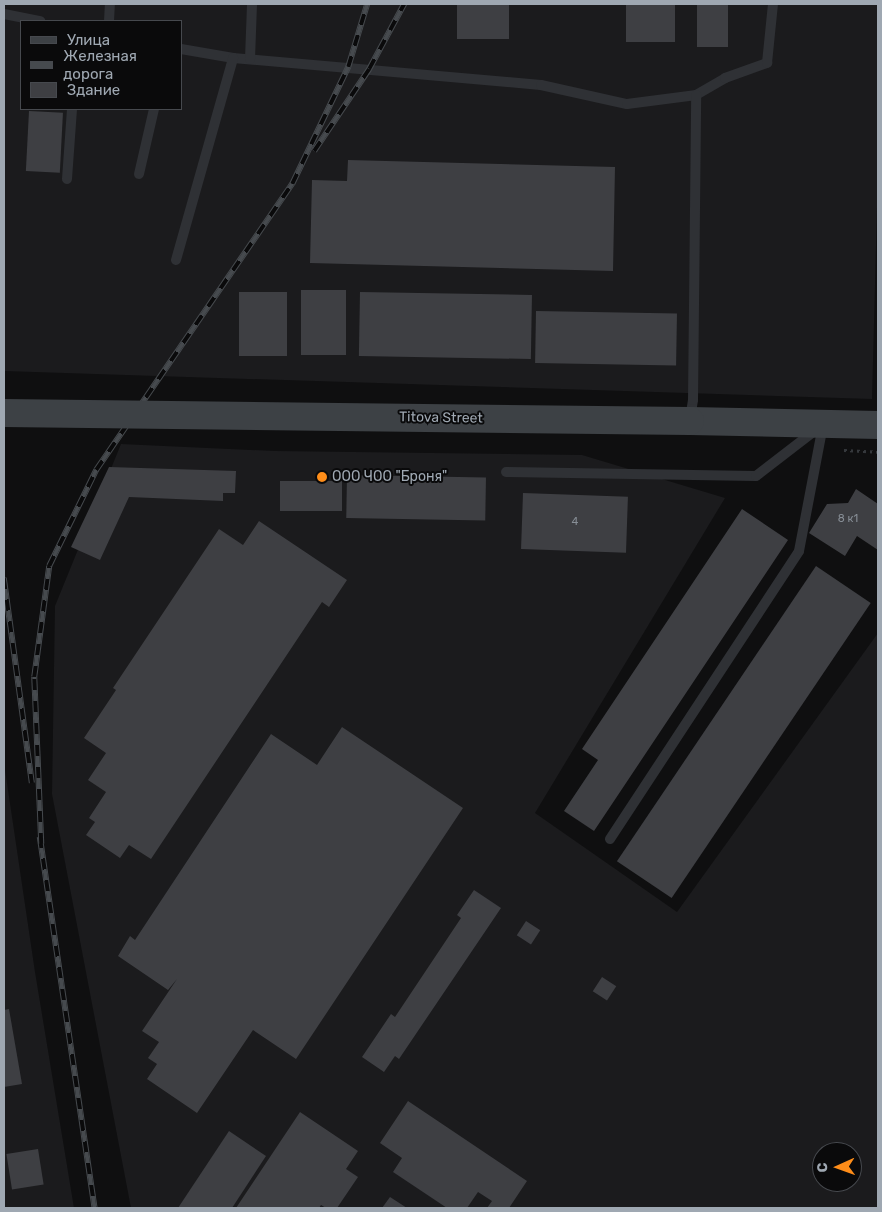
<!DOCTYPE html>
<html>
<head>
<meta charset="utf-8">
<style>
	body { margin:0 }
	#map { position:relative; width:882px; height:1212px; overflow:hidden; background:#0f0f10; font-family:Rubik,sans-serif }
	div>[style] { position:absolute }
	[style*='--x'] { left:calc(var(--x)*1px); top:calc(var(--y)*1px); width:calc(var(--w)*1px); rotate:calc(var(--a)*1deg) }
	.built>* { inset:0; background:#1b1b1d }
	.building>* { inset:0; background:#3e3f43; transform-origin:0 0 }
	.path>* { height:3px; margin-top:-1.5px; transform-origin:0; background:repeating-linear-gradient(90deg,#35383c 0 2.5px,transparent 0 6.5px) }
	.lane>* { height:10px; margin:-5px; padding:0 5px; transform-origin:5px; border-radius:5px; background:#2f3135 }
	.secondary>* { height:28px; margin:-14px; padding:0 14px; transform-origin:14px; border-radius:14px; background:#3d4145 }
	.rail>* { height:5.5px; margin-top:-2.75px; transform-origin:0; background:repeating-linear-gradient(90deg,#0a0a0b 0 11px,#464a4e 0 22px); box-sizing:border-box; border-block:1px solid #464a4e }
	.secondary-bridge>* { height:28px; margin:-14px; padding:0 14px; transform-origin:14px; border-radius:14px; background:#3d4145 }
	.dots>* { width:14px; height:14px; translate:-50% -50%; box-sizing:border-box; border:2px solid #0a0a0b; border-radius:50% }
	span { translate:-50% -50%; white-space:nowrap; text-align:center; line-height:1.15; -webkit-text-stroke:4px #0a0a0b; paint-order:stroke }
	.number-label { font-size:11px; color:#878e96 }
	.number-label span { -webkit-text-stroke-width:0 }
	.street-label { font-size:14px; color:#9fa8b2 }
	.poi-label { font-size:14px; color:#9fa8b2 }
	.left { translate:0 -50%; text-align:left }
	.frame { position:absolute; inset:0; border:5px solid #9fa8b2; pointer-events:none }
	.legend { position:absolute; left:20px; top:20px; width:162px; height:90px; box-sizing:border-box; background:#0a0a0b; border:1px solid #46494e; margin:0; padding:6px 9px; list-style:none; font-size:15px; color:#9fa8b2 }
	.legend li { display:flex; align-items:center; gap:10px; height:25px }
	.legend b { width:25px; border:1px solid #46494e }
	.north { position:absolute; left:812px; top:1142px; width:50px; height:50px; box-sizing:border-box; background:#0a0a0b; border:1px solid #46494e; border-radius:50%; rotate:268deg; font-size:14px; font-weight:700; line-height:20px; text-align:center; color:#9fa8b2 }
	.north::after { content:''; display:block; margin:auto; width:18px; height:22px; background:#fe8d19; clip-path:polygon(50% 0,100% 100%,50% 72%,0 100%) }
</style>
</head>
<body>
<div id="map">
	<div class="built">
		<i style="clip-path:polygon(evenodd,4px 4px,878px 4px,878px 169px,872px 399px,4px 371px,4px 4px,21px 21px,181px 21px,181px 109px,21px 109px,21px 21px)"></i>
		<i style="clip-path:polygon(evenodd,121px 444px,275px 451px,582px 455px,725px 498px,535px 813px,677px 912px,878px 633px,878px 1208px,131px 1208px,52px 794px,55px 606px,121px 444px,822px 1152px,852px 1152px,852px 1182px,822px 1182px,822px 1152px)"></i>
		<i style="clip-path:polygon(4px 763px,35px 972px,74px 1208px,4px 1208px)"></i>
	</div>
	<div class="building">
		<i style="left:457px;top:4px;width:52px;height:35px"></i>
		<i style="left:626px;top:4px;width:49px;height:38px"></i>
		<i style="left:697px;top:4px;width:31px;height:43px"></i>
		<i style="left:29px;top:111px;width:34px;height:60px;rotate:3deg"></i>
		<i style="clip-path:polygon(348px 160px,615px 167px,613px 271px,310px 263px,312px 180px,347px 181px)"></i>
		<i style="left:301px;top:290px;width:45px;height:65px"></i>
		<i style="left:239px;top:292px;width:48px;height:64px"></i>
		<i style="left:360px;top:292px;width:172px;height:64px;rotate:1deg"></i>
		<i style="left:536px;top:311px;width:141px;height:52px;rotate:1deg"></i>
		<i style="clip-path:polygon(109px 467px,236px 471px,235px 493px,223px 493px,223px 501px,129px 497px,100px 560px,71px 547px)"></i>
		<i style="left:347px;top:475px;width:139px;height:43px;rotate:1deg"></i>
		<i style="left:280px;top:481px;width:62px;height:30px"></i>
		<i style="clip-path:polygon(856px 489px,878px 504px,878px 550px,857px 536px,845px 556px,809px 533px,827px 504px,848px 503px)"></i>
		<i style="left:523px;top:493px;width:105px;height:56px;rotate:2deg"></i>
		<i style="clip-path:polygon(742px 509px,788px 540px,594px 831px,564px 811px,598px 760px,582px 749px)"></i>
		<i style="clip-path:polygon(259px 521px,347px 580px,329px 607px,322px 602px,151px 859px,129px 845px,120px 858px,86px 835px,95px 822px,89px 818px,106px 792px,88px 780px,106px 753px,84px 738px,116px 690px,113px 688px,219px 529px,243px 545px)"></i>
		<i style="left:816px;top:566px;width:66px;height:356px;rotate:34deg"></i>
		<i style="clip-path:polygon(342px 727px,463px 808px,296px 1059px,253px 1030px,197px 1113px,147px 1079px,157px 1064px,148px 1058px,159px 1042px,142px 1031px,177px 979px,168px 990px,118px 956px,130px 936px,135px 940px,271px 734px,317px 765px)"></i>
		<i style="clip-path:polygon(474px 890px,501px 908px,399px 1059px,395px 1056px,384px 1072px,362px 1057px,391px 1014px,395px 1017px,461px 918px,457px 915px)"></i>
		<i style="left:526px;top:921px;width:17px;height:17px;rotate:33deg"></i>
		<i style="left:602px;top:977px;width:17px;height:17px;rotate:33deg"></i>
		<i style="clip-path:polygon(9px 1009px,22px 1084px,4px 1087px,4px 1010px)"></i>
		<i style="clip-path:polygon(408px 1101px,527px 1181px,509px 1208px,487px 1208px,492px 1201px,478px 1192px,467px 1208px,447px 1208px,393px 1172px,402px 1158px,380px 1143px)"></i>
		<i style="clip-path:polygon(300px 1112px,358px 1151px,346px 1169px,358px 1177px,337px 1208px,326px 1208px,321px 1205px,319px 1208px,236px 1208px)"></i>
		<i style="clip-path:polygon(229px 1131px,266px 1156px,232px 1208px,178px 1208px)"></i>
		<i style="left:38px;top:1149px;width:36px;height:32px;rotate:81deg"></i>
		<i style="clip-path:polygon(390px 1197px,407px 1208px,382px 1208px)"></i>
	</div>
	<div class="path">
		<i style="--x:844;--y:450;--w:34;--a:3"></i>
	</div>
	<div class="lane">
		<i style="--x:4;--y:14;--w:37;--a:11"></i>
		<i style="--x:109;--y:21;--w:17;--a:-87"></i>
		<i style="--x:181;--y:49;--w:53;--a:9.8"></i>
		<i style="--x:233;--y:58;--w:309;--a:5"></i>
		<i style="--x:541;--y:85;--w:88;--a:12.5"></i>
		<i style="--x:627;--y:104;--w:70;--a:-7.4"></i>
		<i style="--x:696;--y:95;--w:34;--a:-30"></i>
		<i style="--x:725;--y:78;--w:45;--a:-19.7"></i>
		<i style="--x:767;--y:63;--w:59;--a:-84.2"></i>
		<i style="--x:250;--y:59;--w:55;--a:-87.9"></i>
		<i style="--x:139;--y:174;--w:67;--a:-77"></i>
		<i style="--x:67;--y:179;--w:70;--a:-85.9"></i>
		<i style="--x:176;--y:260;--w:210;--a:-74.2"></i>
		<i style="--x:690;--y:419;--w:19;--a:-81"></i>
		<i style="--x:693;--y:400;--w:305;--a:-89.4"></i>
		<i style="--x:506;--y:472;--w:250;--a:0.9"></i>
		<i style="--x:756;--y:476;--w:77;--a:-37.6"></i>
		<i style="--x:610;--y:839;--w:344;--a:-56.7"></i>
		<i style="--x:799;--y:551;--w:128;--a:-79.2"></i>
	</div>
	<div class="secondary">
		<i style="--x:690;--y:421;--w:188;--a:1.2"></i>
	</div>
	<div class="rail">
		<i style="--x:314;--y:151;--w:99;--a:-56.1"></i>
		<i style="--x:369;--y:69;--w:74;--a:-61.7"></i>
		<i style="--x:4;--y:578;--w:207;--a:82.2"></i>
		<i style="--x:40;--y:837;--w:375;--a:81.6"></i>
		<i style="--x:41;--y:844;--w:167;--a:-92.4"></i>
		<i style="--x:34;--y:677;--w:112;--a:-82.3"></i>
		<i style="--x:49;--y:566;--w:107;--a:-63.9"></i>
		<i style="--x:96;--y:470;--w:347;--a:-55.6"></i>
		<i style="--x:292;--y:184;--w:130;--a:-64.4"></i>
		<i style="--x:348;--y:67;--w:66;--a:-73.2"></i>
	</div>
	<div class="secondary-bridge">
		<i style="--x:4;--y:413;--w:686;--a:0.67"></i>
	</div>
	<div class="dots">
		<i style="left:322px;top:477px;background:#fe8d19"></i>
	</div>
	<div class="number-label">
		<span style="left:848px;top:519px">8 к1</span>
		<span style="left:575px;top:522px">4</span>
	</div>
	<div class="street-label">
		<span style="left:441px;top:418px;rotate:1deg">Titova Street</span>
	</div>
	<div class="poi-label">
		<span class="left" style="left:332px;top:477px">ООО ЧОО "Броня"</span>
	</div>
	<div class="frame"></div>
	<ul class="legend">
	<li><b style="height:6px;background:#3d4145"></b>Улица</li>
	<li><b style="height:6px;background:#464a4e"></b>Железная дорога</li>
	<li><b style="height:14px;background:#3e3f43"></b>Здание</li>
	</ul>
	<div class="north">С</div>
</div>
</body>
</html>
